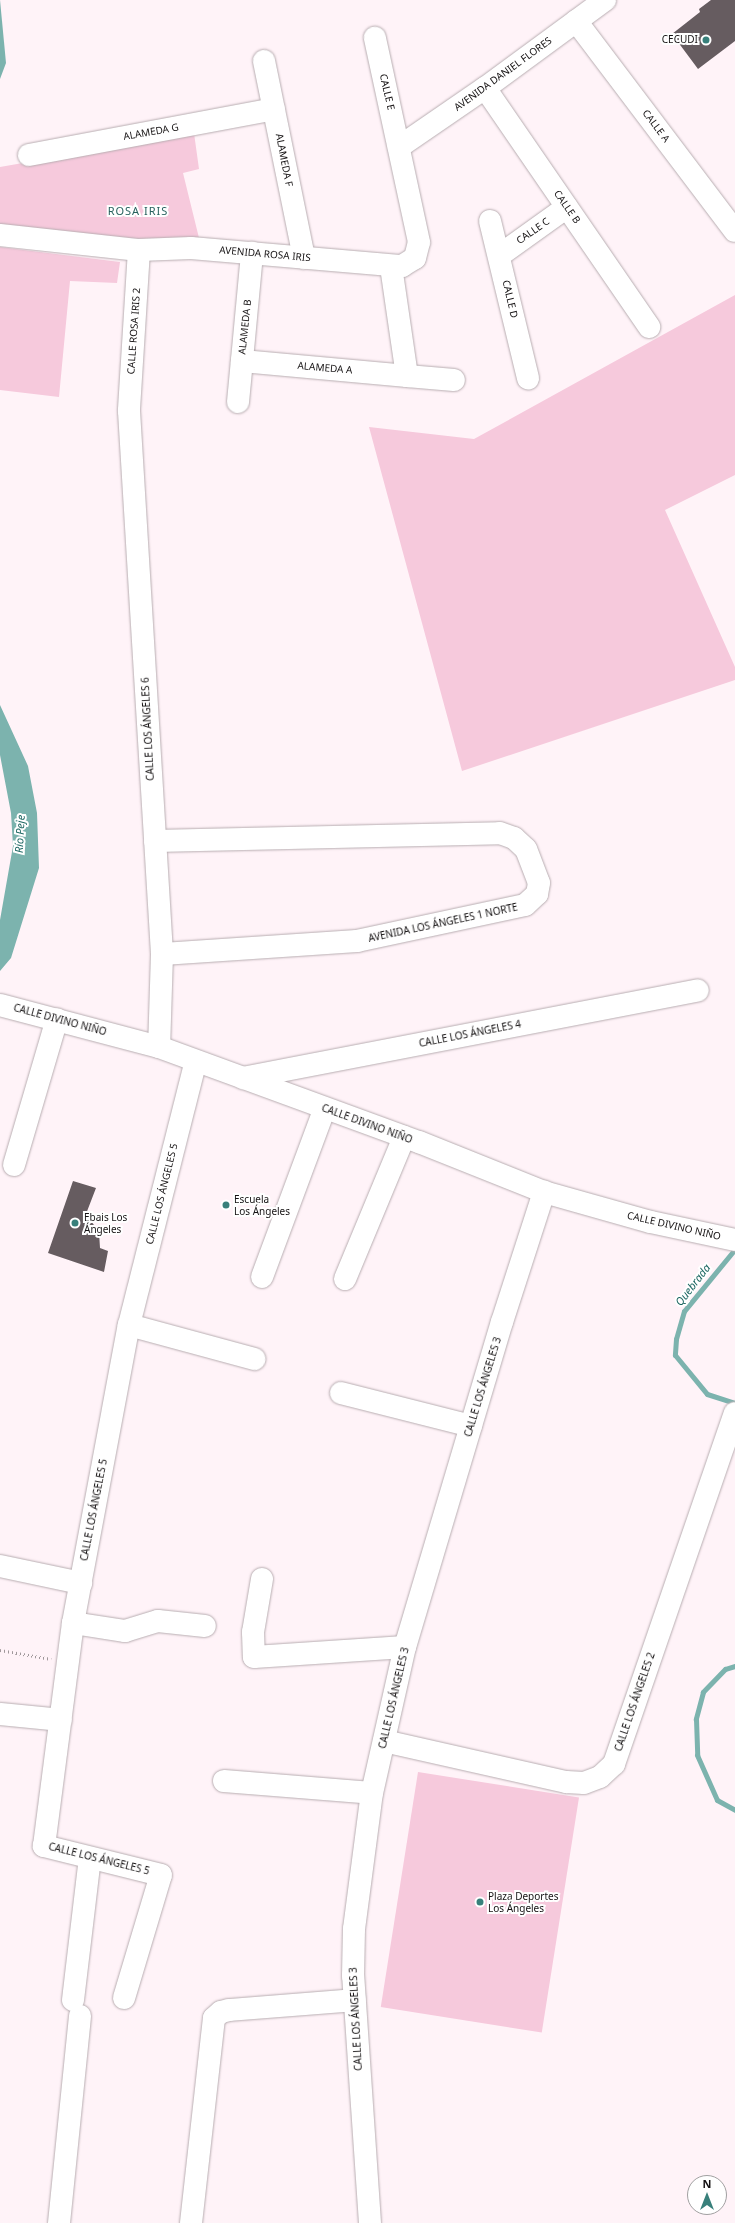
<!DOCTYPE html>
<html>
<head>
<meta charset="utf-8">
<style>
	body { margin:0 }
	#map { position:relative; width:735px; height:2223px; overflow:hidden; background:#fff3f8; font-family:"Noto Sans",sans-serif }
	div>[style] { position:absolute }
	[style*='--x'] { left:calc(var(--x)*1px); top:calc(var(--y)*1px); width:calc(var(--w)*1px); rotate:calc(var(--a)*1deg) }
	.green>* { inset:0; background:#f6c9dc; transform-origin:0 0 }
	.water>* { inset:0; background:#7cb3ae }
	.stream>* { height:5px; margin:-2.5px; padding:0 2.5px; transform-origin:2.5px; border-radius:2.5px; background:#7cb3ae }
	.building>* { inset:0; background:#665c60 }
	.path>* { height:2.5px; margin-top:-1.25px; transform-origin:0; background:repeating-linear-gradient(90deg,#a0989b 0 1px,transparent 0 4px) }
	.roads { filter:drop-shadow(0 0 1px #b8adb1) drop-shadow(0 0 1px #b8adb1) }
	.minor>* { height:22px; margin:-11px; padding:0 11px; transform-origin:11px; border-radius:11px; background:#fff }
	.dots>* { width:11px; height:11px; translate:-50% -50%; box-sizing:border-box; border:2px solid #fff; border-radius:50% }
	span { translate:-50% -50%; white-space:nowrap; text-align:center; line-height:1.15; -webkit-text-stroke:4px #fff; paint-order:stroke }
	.poi-label { font-size:10px; color:#151213 }
	.right { translate:-100% -50%; text-align:right }
	.left { translate:0 -50%; text-align:left }
	.street-label { font-size:10px; color:#151213 }
	.neighbourhood-label { font-size:11px; color:#28625e; letter-spacing:1px }
	.water-label { font-size:11px; color:#19645f; font-style:italic }
	.north { position:absolute; left:687px; top:2175px; width:40px; height:40px; box-sizing:border-box; background:#fff; border:1px solid #a1a0a1; border-radius:50%; rotate:0deg; font-size:11px; font-weight:700; line-height:16px; text-align:center; color:#151213 }
	.north::after { content:''; display:block; margin:auto; width:14px; height:18px; background:#38807b; clip-path:polygon(50% 0,100% 100%,50% 72%,0 100%) }
</style>
</head>
<body>
<div id="map">
	<div class="green">
		<i style="clip-path:polygon(194px 133px,199px 169px,183px 173px,199px 238px,142px 239px,0 227px,0 167px)"></i>
		<i style="clip-path:polygon(0 247px,120px 262px,117px 283px,70px 281px,59px 397px,0 390px)"></i>
		<i style="clip-path:polygon(735px 295px,735px 475px,665px 510px,735px 667px,735px 680px,462px 771px,369px 427px,474px 439px)"></i>
		<i style="left:418px;top:1772px;width:163px;height:238px;rotate:9deg"></i>
	</div>
	<div class="water">
		<i style="clip-path:polygon(0 0,6px 63px,0 79px)"></i>
		<i style="clip-path:polygon(0 705px,28px 766px,37px 813px,39px 868px,11px 958px,0 971px,0 920px,13px 846px,11px 813px,0 755px)"></i>
	</div>
	<div class="stream">
		<i style="--x:735;--y:1249;--w:80;--a:129.4"></i>
		<i style="--x:684;--y:1311;--w:29;--a:106"></i>
		<i style="--x:676;--y:1339;--w:16;--a:94"></i>
		<i style="--x:675;--y:1355;--w:50;--a:50.6"></i>
		<i style="--x:707;--y:1394;--w:29;--a:18"></i>
		<i style="--x:735;--y:1666;--w:10;--a:163"></i>
		<i style="--x:725;--y:1669;--w:32;--a:134"></i>
		<i style="--x:703;--y:1692;--w:28;--a:105"></i>
		<i style="--x:696;--y:1719;--w:36;--a:88"></i>
		<i style="--x:697;--y:1755;--w:49;--a:66"></i>
		<i style="--x:717;--y:1800;--w:21;--a:29"></i>
	</div>
	<div class="building">
		<i style="clip-path:polygon(711px 0,735px 0,735px 41px,698px 69px,672px 34px,700px 12px,699px 9px)"></i>
		<i style="clip-path:polygon(73px 1181px,96px 1188px,86px 1214px,99px 1232px,100px 1248px,108px 1251px,104px 1272px,48px 1253px)"></i>
	</div>
	<div class="path">
		<i style="--x:0;--y:1650;--w:52;--a:10"></i>
	</div>
	<div class="roads">
		<div class="minor">
			<i style="--x:576;--y:21;--w:263;--a:52.9"></i>
			<i style="--x:264;--y:61;--w:201;--a:78.5"></i>
			<i style="--x:485;--y:88;--w:290;--a:55.5"></i>
			<i style="--x:399;--y:147;--w:104;--a:-34.5"></i>
			<i style="--x:485;--y:88;--w:149;--a:-36.3"></i>
			<i style="--x:29;--y:155;--w:249;--a:-10.6"></i>
			<i style="--x:490;--y:221;--w:162;--a:76.4"></i>
			<i style="--x:0;--y:235;--w:140;--a:6.2"></i>
			<i style="--x:139;--y:250;--w:52;--a:-2.2"></i>
			<i style="--x:191;--y:248;--w:212;--a:4.9"></i>
			<i style="--x:402;--y:266;--w:15;--a:-32"></i>
			<i style="--x:415;--y:258;--w:16;--a:-76"></i>
			<i style="--x:419;--y:242;--w:209;--a:-102.2"></i>
			<i style="--x:139;--y:250;--w:161;--a:93.6"></i>
			<i style="--x:129;--y:411;--w:544;--a:86.52"></i>
			<i style="--x:162;--y:954;--w:93;--a:91.8"></i>
			<i style="--x:500;--y:255;--w:82;--a:-35.6"></i>
			<i style="--x:242;--y:361;--w:166;--a:5.2"></i>
			<i style="--x:407;--y:376;--w:111;--a:-98.3"></i>
			<i style="--x:407;--y:376;--w:47;--a:4.9"></i>
			<i style="--x:238;--y:402;--w:150;--a:-84.6"></i>
			<i style="--x:155;--y:841;--w:345;--a:-1.3"></i>
			<i style="--x:500;--y:833;--w:15;--a:20"></i>
			<i style="--x:514;--y:838;--w:16;--a:43"></i>
			<i style="--x:526;--y:849;--w:36;--a:69"></i>
			<i style="--x:539;--y:883;--w:11;--a:100"></i>
			<i style="--x:537;--y:894;--w:16;--a:137"></i>
			<i style="--x:525;--y:905;--w:172;--a:167.9"></i>
			<i style="--x:357;--y:941;--w:195;--a:176.2"></i>
			<i style="--x:0;--y:1005;--w:164;--a:14.8"></i>
			<i style="--x:159;--y:1047;--w:277;--a:20.1"></i>
			<i style="--x:419;--y:1142;--w:135;--a:21.8"></i>
			<i style="--x:544;--y:1192;--w:111;--a:15.7"></i>
			<i style="--x:651;--y:1222;--w:86;--a:12.1"></i>
			<i style="--x:243;--y:1078;--w:463;--a:-10.9"></i>
			<i style="--x:14;--y:1165;--w:152;--a:-73.6"></i>
			<i style="--x:262;--y:1277;--w:180;--a:-69.6"></i>
			<i style="--x:345;--y:1279;--w:154;--a:-67.4"></i>
			<i style="--x:129;--y:1325;--w:130;--a:15.2"></i>
			<i style="--x:341;--y:1393;--w:134;--a:14.2"></i>
			<i style="--x:0;--y:1566;--w:83;--a:11.9"></i>
			<i style="--x:262;--y:1579;--w:54;--a:99.6"></i>
			<i style="--x:253;--y:1632;--w:25;--a:88"></i>
			<i style="--x:254;--y:1657;--w:151;--a:-3.8"></i>
			<i style="--x:73;--y:1623;--w:53;--a:8.7"></i>
			<i style="--x:125;--y:1631;--w:34;--a:-17"></i>
			<i style="--x:158;--y:1621;--w:47;--a:6.1"></i>
			<i style="--x:0;--y:1714;--w:61;--a:5.6"></i>
			<i style="--x:384;--y:1741;--w:187;--a:12.7"></i>
			<i style="--x:566;--y:1782;--w:18;--a:3"></i>
			<i style="--x:584;--y:1783;--w:17;--a:-21"></i>
			<i style="--x:600;--y:1777;--w:19;--a:-43"></i>
			<i style="--x:614;--y:1764;--w:371;--a:-71"></i>
			<i style="--x:224;--y:1781;--w:148;--a:4.6"></i>
			<i style="--x:124;--y:1998;--w:128;--a:-73.3"></i>
			<i style="--x:161;--y:1875;--w:121;--a:-166.1"></i>
			<i style="--x:44;--y:1846;--w:225;--a:-82.6"></i>
			<i style="--x:73;--y:1623;--w:303;--a:-79.4"></i>
			<i style="--x:129;--y:1325;--w:272;--a:-75.8"></i>
			<i style="--x:73;--y:2000;--w:143;--a:-83.2"></i>
			<i style="--x:59;--y:2223;--w:208;--a:-84.2"></i>
			<i style="--x:191;--y:2223;--w:206;--a:-83.6"></i>
			<i style="--x:214;--y:2018;--w:9;--a:-41"></i>
			<i style="--x:221;--y:2012;--w:8;--a:-14"></i>
			<i style="--x:229;--y:2010;--w:126;--a:-4.5"></i>
			<i style="--x:370;--y:2223;--w:248;--a:-93.9"></i>
			<i style="--x:353;--y:1976;--w:47;--a:-88.8"></i>
			<i style="--x:354;--y:1929;--w:137;--a:-82.5"></i>
			<i style="--x:372;--y:1793;--w:150;--a:-77.3"></i>
			<i style="--x:405;--y:1647;--w:339;--a:-73.4"></i>
			<i style="--x:502;--y:1322;--w:137;--a:-72.1"></i>
		</div>
	</div>
	<div class="dots">
		<i style="left:706px;top:40px;background:#38807b"></i>
		<i style="left:226px;top:1205px;background:#38807b"></i>
		<i style="left:75px;top:1223px;background:#38807b"></i>
		<i style="left:480px;top:1902px;background:#38807b"></i>
	</div>
	<div class="poi-label">
		<span class="right" style="left:698px;top:40px">CECUDI</span>
		<span class="left" style="left:234px;top:1205px">Escuela<br>Los Ángeles</span>
		<span class="left" style="left:84px;top:1223px">Ebais Los<br>Ángeles</span>
		<span class="left" style="left:488px;top:1902px">Plaza Deportes<br>Los Ángeles</span>
	</div>
	<div class="street-label">
		<span style="left:503px;top:74px;rotate:-36deg">AVENIDA DANIEL FLORES</span>
		<span style="left:387px;top:92px;rotate:77deg">CALLE E</span>
		<span style="left:656px;top:126px;rotate:53deg">CALLE A</span>
		<span style="left:151px;top:132px;rotate:-10deg">ALAMEDA G</span>
		<span style="left:284px;top:160px;rotate:79deg">ALAMEDA F</span>
		<span style="left:567px;top:207px;rotate:55deg">CALLE B</span>
		<span style="left:533px;top:231px;rotate:-35deg">CALLE C</span>
		<span style="left:265px;top:254px;rotate:5deg">AVENIDA ROSA IRIS</span>
		<span style="left:510px;top:299px;rotate:77deg">CALLE D</span>
		<span style="left:245px;top:327px;rotate:-84deg">ALAMEDA B</span>
		<span style="left:134px;top:331px;rotate:-86deg">CALLE ROSA IRIS 2</span>
		<span style="left:325px;top:368px;rotate:5deg">ALAMEDA A</span>
		<span style="left:148px;top:729px;rotate:-93deg">CALLE LOS ÁNGELES 6</span>
		<span style="left:443px;top:923px;rotate:-12deg">AVENIDA LOS ÁNGELES 1 NORTE</span>
		<span style="left:60px;top:1020px;rotate:15deg">CALLE DIVINO NIÑO</span>
		<span style="left:470px;top:1034px;rotate:-11deg">CALLE LOS ÁNGELES 4</span>
		<span style="left:367px;top:1124px;rotate:20deg">CALLE DIVINO NIÑO</span>
		<span style="left:162px;top:1194px;rotate:-76deg">CALLE LOS ÁNGELES 5</span>
		<span style="left:674px;top:1226px;rotate:13deg">CALLE DIVINO NIÑO</span>
		<span style="left:483px;top:1387px;rotate:-73deg">CALLE LOS ÁNGELES 3</span>
		<span style="left:94px;top:1510px;rotate:-79deg">CALLE LOS ÁNGELES 5</span>
		<span style="left:394px;top:1698px;rotate:-77deg">CALLE LOS ÁNGELES 3</span>
		<span style="left:635px;top:1702px;rotate:-71deg">CALLE LOS ÁNGELES 2</span>
		<span style="left:99px;top:1859px;rotate:14deg">CALLE LOS ÁNGELES 5</span>
		<span style="left:356px;top:2019px;rotate:-93deg">CALLE LOS ÁNGELES 3</span>
	</div>
	<div class="neighbourhood-label">
		<span style="left:138px;top:211px">ROSA IRIS</span>
	</div>
	<div class="water-label">
		<span style="left:20px;top:834px;rotate:-87deg">Río Peje</span>
		<span style="left:693px;top:1285px;rotate:-52deg">Quebrada</span>
	</div>
	<div class="north">N</div>
</div>
</body>
</html>
